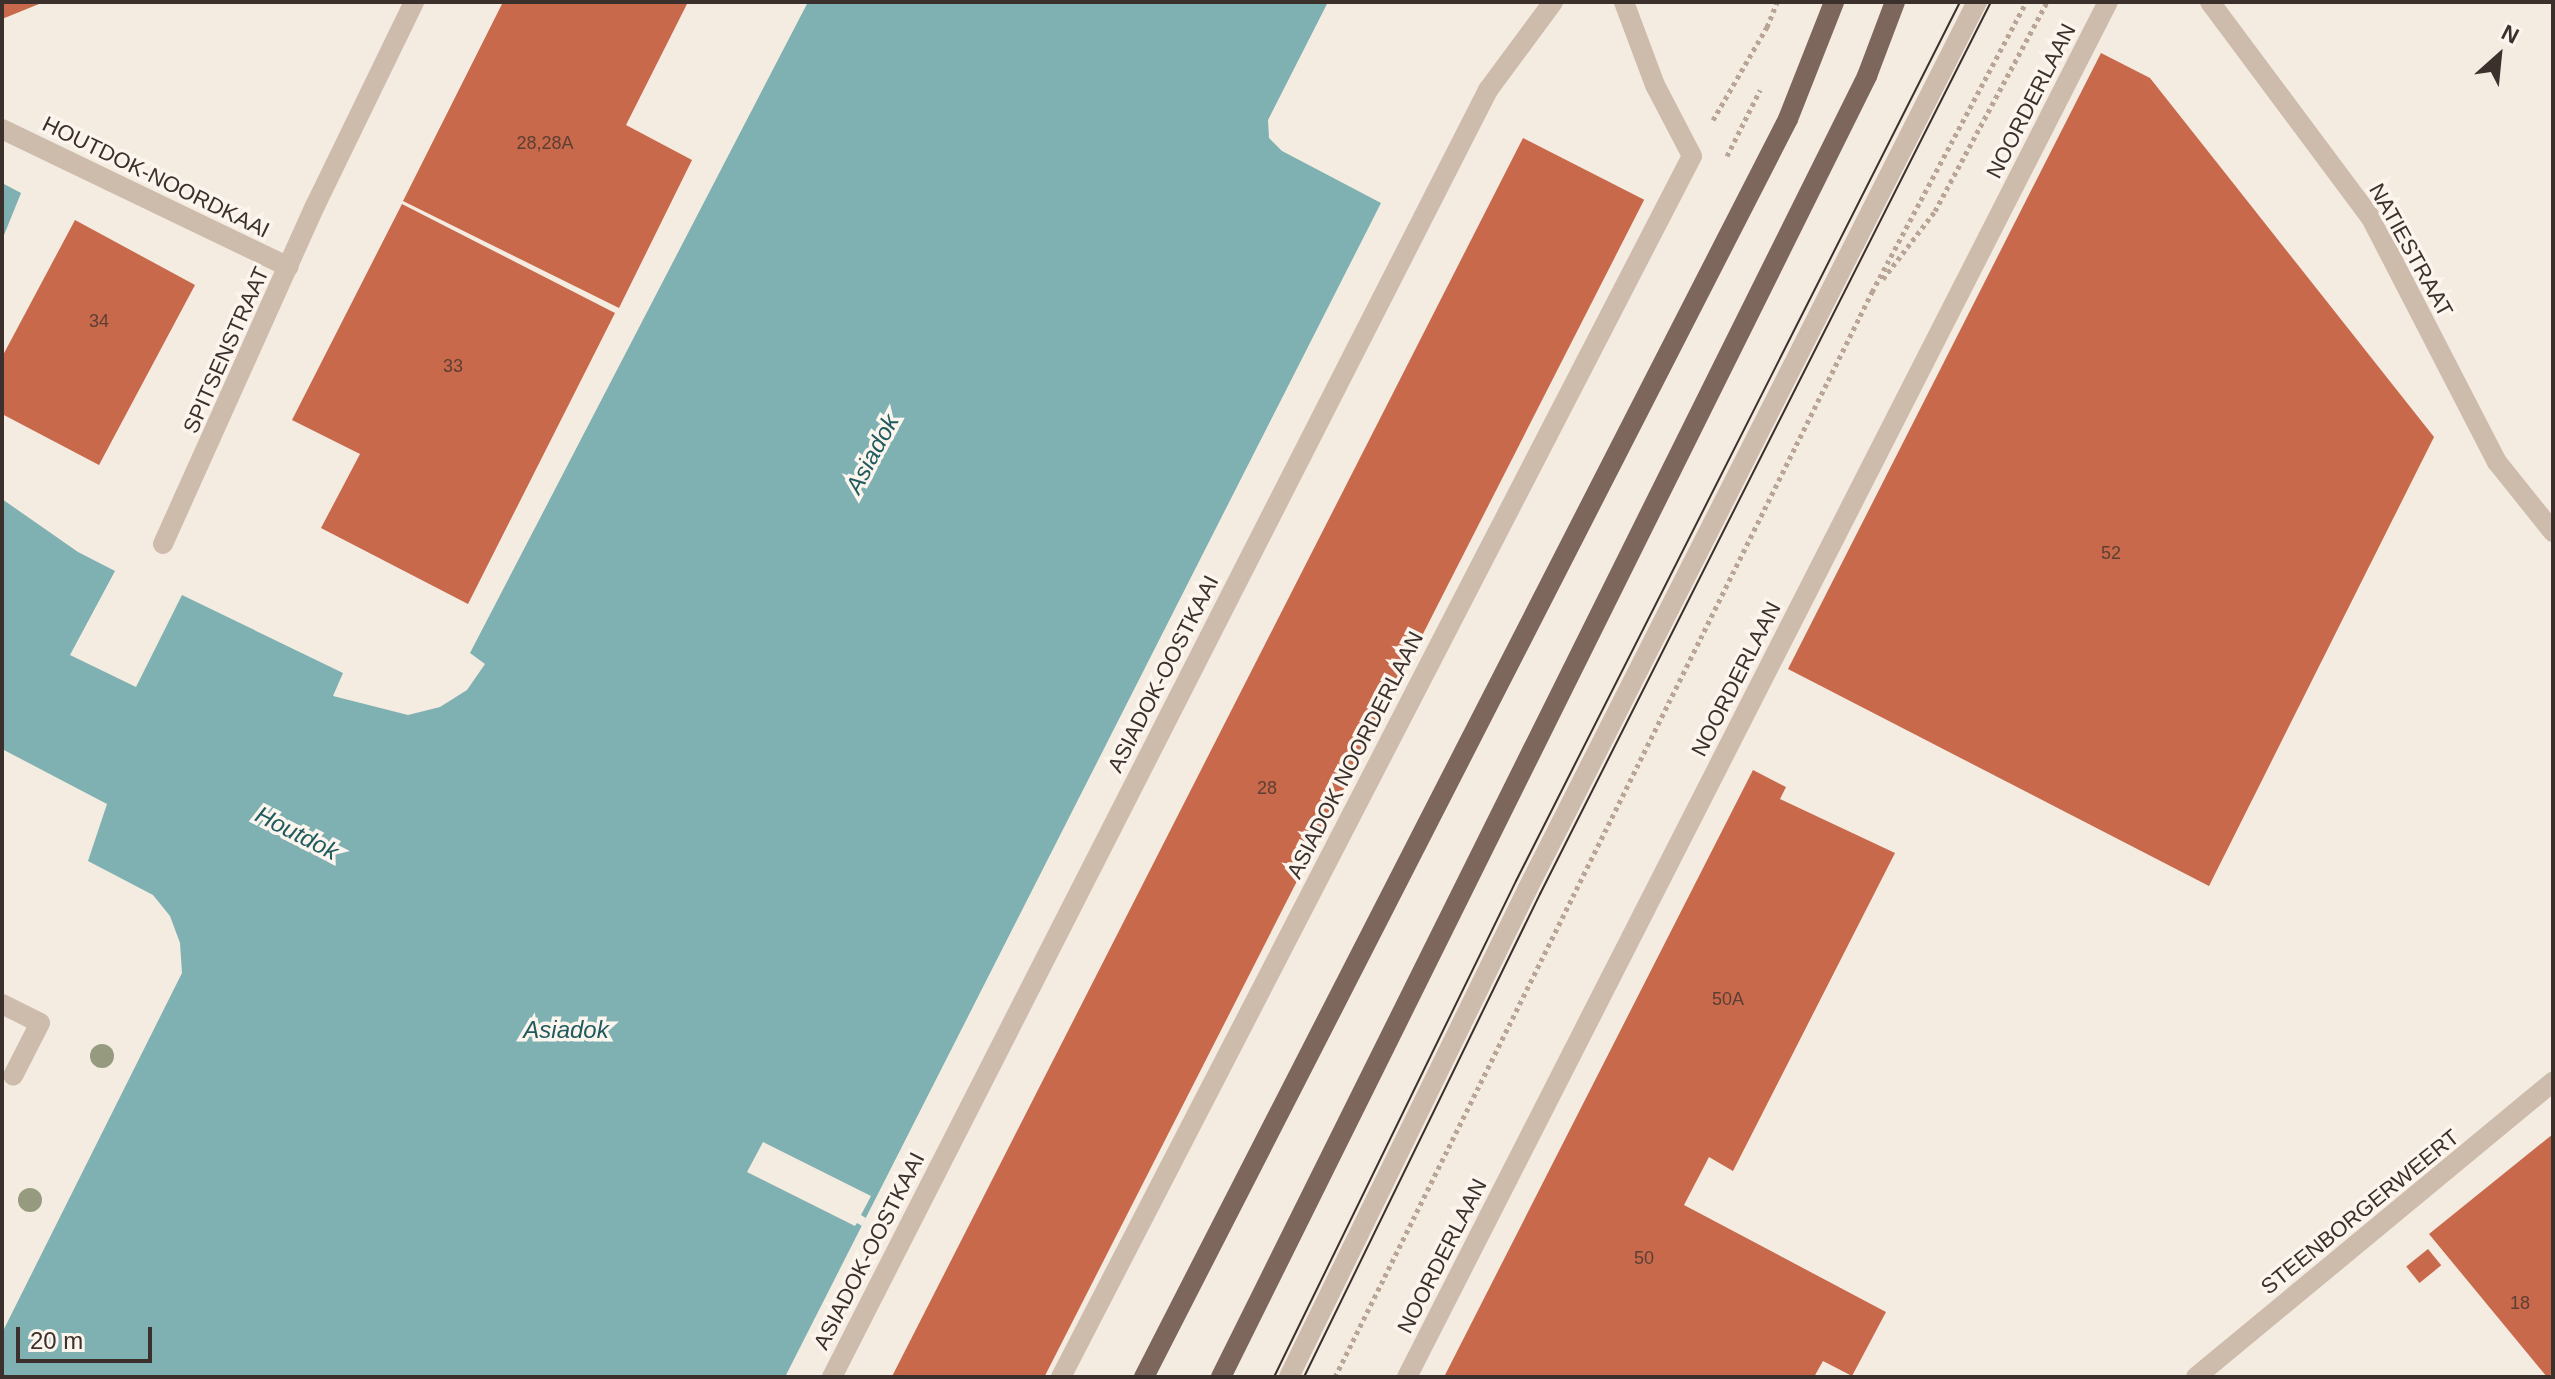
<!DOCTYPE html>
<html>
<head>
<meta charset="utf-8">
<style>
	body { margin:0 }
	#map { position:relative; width:2555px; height:1379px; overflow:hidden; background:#f4ebe1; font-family:Arial,sans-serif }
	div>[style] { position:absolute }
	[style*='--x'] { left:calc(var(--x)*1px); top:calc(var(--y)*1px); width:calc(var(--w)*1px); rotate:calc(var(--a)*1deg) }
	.water>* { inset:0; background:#7fb0b2 }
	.pier>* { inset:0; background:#f4ebe1 }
	.building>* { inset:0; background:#c8694b; transform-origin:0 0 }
	.path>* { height:5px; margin-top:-2.5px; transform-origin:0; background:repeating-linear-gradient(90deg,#b9a596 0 4px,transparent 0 8px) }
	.minor>* { height:20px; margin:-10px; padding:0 10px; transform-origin:10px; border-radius:10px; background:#cdbbac }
	.major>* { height:20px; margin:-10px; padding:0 10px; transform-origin:10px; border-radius:10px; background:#7d675c }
	.tram>* { height:2px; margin:-1px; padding:0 1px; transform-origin:1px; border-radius:1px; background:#3b302b }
	.trees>* { width:24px; height:24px; margin:-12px; border-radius:50%; background:#969b7f }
	span { translate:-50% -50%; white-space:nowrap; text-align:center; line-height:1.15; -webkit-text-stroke:7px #fbf5ee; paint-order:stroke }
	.number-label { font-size:18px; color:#5e3e33 }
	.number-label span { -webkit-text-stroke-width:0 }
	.street-label { font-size:22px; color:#3b302b }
	.water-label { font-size:24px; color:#1f5a5e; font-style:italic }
	.frame { position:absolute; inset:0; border:4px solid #3b302b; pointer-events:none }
	.north { position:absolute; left:2459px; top:16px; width:80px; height:80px; -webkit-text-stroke:6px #fbf5ee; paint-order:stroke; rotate:27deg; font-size:22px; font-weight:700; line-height:32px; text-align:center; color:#3b302b }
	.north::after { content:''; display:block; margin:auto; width:28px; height:36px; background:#3b302b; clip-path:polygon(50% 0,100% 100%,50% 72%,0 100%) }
	.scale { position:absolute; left:16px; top:1327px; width:136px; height:36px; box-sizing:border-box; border:4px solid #3b302b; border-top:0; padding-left:10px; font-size:24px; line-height:28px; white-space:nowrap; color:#3b302b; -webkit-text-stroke:6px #fbf5ee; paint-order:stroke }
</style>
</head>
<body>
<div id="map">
	<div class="water">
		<i style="clip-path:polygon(808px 2px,1328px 2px,1268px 120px,1269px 138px,1282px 151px,1381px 203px,785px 1377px,2px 1377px,2px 1333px,182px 973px,180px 943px,170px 916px,153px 895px,88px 861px,107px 804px,2px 749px,2px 499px,78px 552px,115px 571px,70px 655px,136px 687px,182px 595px,343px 673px,333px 696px,408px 715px,440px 707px,467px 690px,485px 664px,470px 653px)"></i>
		<i style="clip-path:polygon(2px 183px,21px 193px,2px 240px)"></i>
	</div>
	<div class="pier">
		<i style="clip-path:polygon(763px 1142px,871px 1196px,861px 1215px,866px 1218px,862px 1226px,857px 1223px,855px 1226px,747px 1172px)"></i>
	</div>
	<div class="building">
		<i style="clip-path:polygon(2px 2px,44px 2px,2px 19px)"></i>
		<i style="clip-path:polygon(503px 2px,688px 2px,626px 125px,692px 160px,619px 308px,403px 201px)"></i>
		<i style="clip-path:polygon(2101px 53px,2150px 78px,2434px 437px,2209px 886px,1788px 669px)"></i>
		<i style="left:1523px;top:138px;width:136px;height:1390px;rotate:27deg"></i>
		<i style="clip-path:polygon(402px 204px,615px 313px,468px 604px,321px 528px,360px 454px,292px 420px)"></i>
		<i style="clip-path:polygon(75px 220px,195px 285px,99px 465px,2px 414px,2px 357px)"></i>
		<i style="clip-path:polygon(1753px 770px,1786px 787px,1780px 799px,1895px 853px,1733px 1171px,1709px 1157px,1684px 1205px,1886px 1312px,1852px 1376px,1823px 1361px,1814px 1377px,1444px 1377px)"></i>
		<i style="clip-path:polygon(2553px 1134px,2553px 1373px,2547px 1377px,2429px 1234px)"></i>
		<i style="left:2428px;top:1249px;width:21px;height:28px;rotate:51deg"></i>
	</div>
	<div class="path">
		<i style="--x:1713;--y:120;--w:108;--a:-59.9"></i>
		<i style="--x:1767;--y:27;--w:27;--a:-68"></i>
		<i style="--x:1727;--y:156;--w:74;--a:-63.4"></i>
		<i style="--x:1883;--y:279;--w:86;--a:-52.6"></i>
		<i style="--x:1935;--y:211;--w:237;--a:-61.8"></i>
		<i style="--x:1335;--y:1377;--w:1211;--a:-63.67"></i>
		<i style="--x:1872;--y:292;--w:328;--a:-62"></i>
	</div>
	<div class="minor">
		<i style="--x:2210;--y:2;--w:269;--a:53.3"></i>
		<i style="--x:2371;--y:218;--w:275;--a:62.7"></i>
		<i style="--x:2497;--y:462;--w:90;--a:51.3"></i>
		<i style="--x:2;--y:129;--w:318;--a:25.7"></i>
		<i style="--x:163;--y:544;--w:371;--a:-65.8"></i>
		<i style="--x:315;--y:206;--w:227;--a:-64.1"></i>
		<i style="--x:2;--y:1004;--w:42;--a:26.6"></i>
		<i style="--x:40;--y:1023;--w:59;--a:117"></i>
		<i style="--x:832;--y:1377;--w:1445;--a:-62.99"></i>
		<i style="--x:1488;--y:90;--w:109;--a:-53.5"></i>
		<i style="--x:1061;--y:1377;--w:1374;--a:-62.67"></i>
		<i style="--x:1692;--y:156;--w:80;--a:-117.5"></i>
		<i style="--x:1655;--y:85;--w:89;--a:-110.5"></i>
		<i style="--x:1289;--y:1377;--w:544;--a:-63.95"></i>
		<i style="--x:1528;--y:888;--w:993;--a:-63.13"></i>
		<i style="--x:1407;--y:1377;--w:1543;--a:-62.99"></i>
		<i style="--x:2196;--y:1377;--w:463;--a:-39.6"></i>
	</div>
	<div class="major">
		<i style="--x:1144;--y:1377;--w:1413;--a:-62.89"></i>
		<i style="--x:1788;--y:119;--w:126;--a:-68.5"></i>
		<i style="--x:1221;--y:1377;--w:1453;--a:-63.59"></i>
		<i style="--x:1867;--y:76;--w:79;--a:-69.3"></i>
	</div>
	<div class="tram">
		<i style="--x:1274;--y:1377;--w:552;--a:-63.99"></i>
		<i style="--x:1516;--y:881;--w:985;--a:-63.2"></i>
		<i style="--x:1304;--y:1377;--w:538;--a:-63.96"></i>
		<i style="--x:1540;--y:894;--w:1000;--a:-63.18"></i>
	</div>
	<div class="trees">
		<i style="left:102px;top:1056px"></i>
		<i style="left:30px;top:1200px"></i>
	</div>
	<div class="number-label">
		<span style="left:545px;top:143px">28,28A</span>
		<span style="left:99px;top:321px">34</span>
		<span style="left:453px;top:366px">33</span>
		<span style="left:2111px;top:553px">52</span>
		<span style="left:1267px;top:788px">28</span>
		<span style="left:1728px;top:999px">50A</span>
		<span style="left:1644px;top:1258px">50</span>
		<span style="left:2520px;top:1303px">18</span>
	</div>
	<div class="street-label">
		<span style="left:2031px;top:101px;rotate:-63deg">NOORDERLAAN</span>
		<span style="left:156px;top:177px;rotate:26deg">HOUTDOK-NOORDKAAI</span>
		<span style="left:2411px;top:250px;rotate:61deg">NATIESTRAAT</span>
		<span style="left:226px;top:350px;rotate:-66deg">SPITSENSTRAAT</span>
		<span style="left:1163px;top:674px;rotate:-63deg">ASIADOK-OOSTKAAI</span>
		<span style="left:1736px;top:679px;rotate:-63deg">NOORDERLAAN</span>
		<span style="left:1355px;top:755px;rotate:-63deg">ASIADOK NOORDERLAAN</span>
		<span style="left:2360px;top:1212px;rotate:-39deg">STEENBORGERWEERT</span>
		<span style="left:869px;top:1251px;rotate:-63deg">ASIADOK-OOSTKAAI</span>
		<span style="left:1442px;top:1256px;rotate:-63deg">NOORDERLAAN</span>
	</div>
	<div class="water-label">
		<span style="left:872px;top:454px;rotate:-62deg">Asiadok</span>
		<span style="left:297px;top:833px;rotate:27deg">Houtdok</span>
		<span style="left:566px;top:1030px">Asiadok</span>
	</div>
	<div class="frame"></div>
	<div class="north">N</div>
	<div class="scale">20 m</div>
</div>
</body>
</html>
